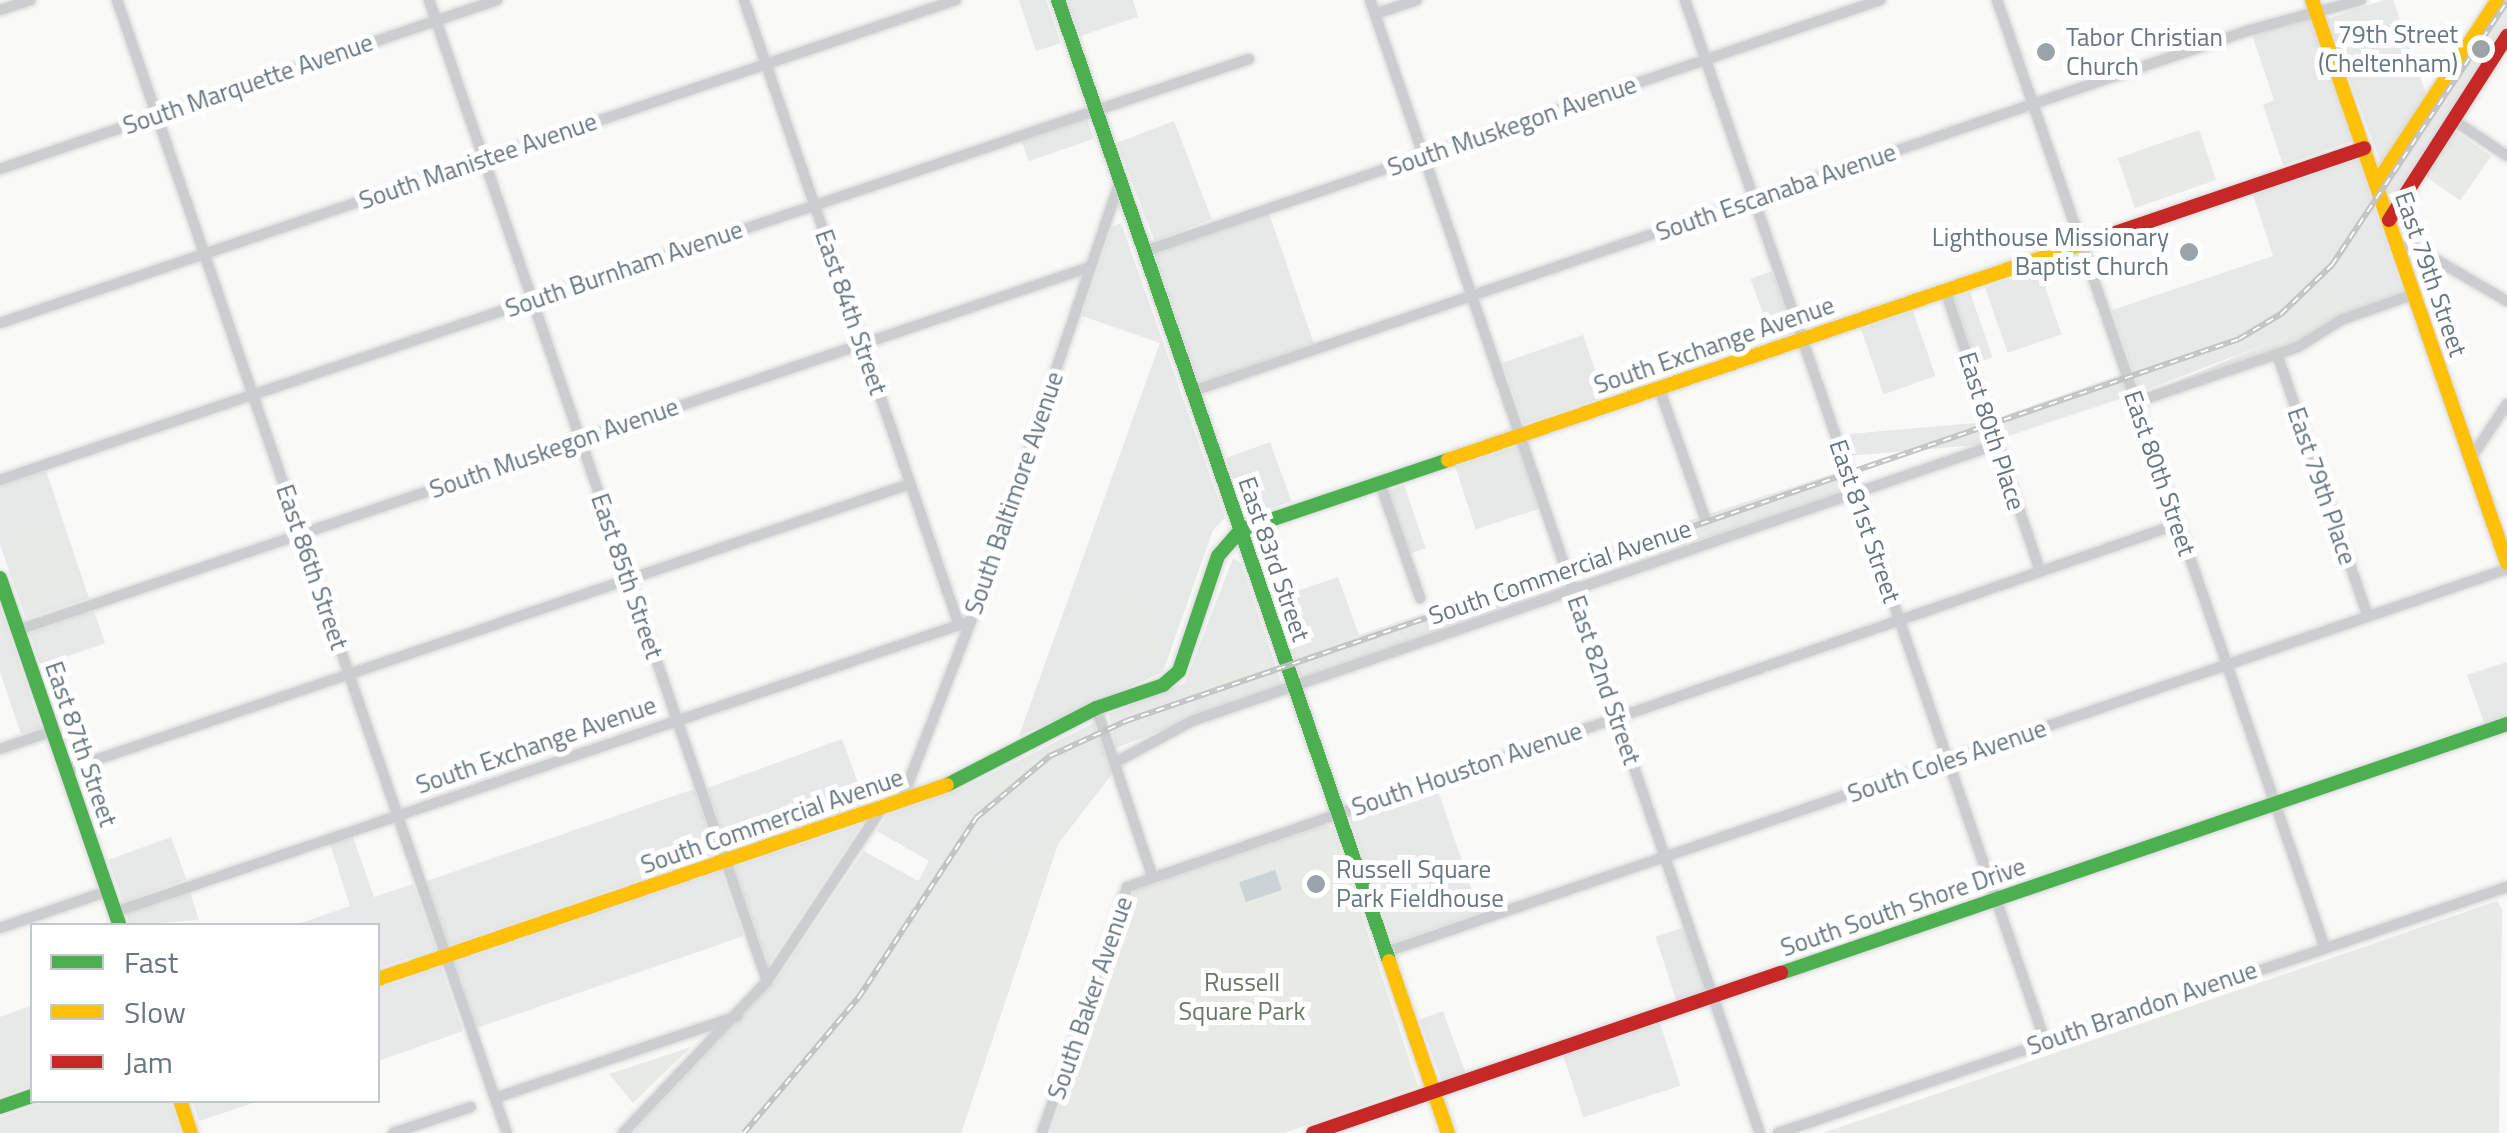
<!DOCTYPE html>
<html>
<head>
<meta charset="utf-8">
<style>
	body { margin:0 }
	#map { position:relative; width:2507px; height:1133px; overflow:hidden; background:#f9f9f8; font-family:"Titillium Web",sans-serif }
	div>[style] { position:absolute }
	[style*='--x'] { left:calc(var(--x)*1px); top:calc(var(--y)*1px); width:calc(var(--w)*1px); rotate:calc(var(--a)*1deg) }
	.built>* { inset:0; background:#e7e9e8; transform-origin:0 0 }
	.green>* { inset:0; background:#e8eae6; transform-origin:0 0 }
	.water>* { inset:0; background:#ccd3d6; transform-origin:0 0 }
	.roads { filter:drop-shadow(0 0 2px #d5d6d6) drop-shadow(0 0 2px #d5d6d6) }
	.street>* { height:10px; margin:-5px; padding:0 5px; transform-origin:5px; border-radius:5px; background:#cbcdce }
	.fast>* { height:14px; margin:-7px; padding:0 7px; transform-origin:7px; border-radius:7px; background:#4caf50 }
	.slow>* { height:14px; margin:-7px; padding:0 7px; transform-origin:7px; border-radius:7px; background:#ffc107 }
	.jam>* { height:14px; margin:-7px; padding:0 7px; transform-origin:7px; border-radius:7px; background:#c62828 }
	.rail>* { height:6px; margin-top:-3px; transform-origin:0; background:repeating-linear-gradient(90deg,#fff 0 8px,#c2c3c4 0 16px); box-sizing:border-box; border-block:2px solid #c2c3c4 }
	.dots>* { width:28px; height:28px; translate:-50% -50%; box-sizing:border-box; border:5px solid #fff; border-radius:50% }
	span { translate:-50% -50%; white-space:nowrap; text-align:center; line-height:1.15; -webkit-text-stroke:10px #fff; paint-order:stroke }
	.poi-label { font-size:25px; color:#67767f }
	.right { translate:-100% -50%; text-align:right }
	.left { translate:0 -50%; text-align:left }
	.street-label { font-size:25px; color:#67767f }
	.park-label { font-size:25px; color:#6a7866 }
	.legend { position:absolute; left:30px; top:923px; width:350px; height:180px; box-sizing:border-box; background:#fff; border:2px solid #c2c8cc; margin:0; padding:12px 18px; list-style:none; font-size:30px; color:#67767f }
	.legend li { display:flex; align-items:center; gap:20px; height:50px }
	.legend b { width:50px; border:2px solid #c2c8cc }
</style>
</head>
<body>
<div id="map">
	<div class="built">
		<i style="clip-path:polygon(1019px 0,1046px 0,1061px 43px,1036px 51px)"></i>
		<i style="clip-path:polygon(1067px 0,1133px 0,1138px 17px,1080px 36px)"></i>
		<i style="clip-path:polygon(2383px 0,2393px 0,2428px 99px,2381px 163px,2327px 19px)"></i>
		<i style="clip-path:polygon(2507px 0,2507px 27px,2392px 203px,2384px 182px)"></i>
		<i style="clip-path:polygon(2309px 16px,2352px 141px,2283px 165px,2263px 105px,2274px 100px,2252px 35px)"></i>
		<i style="left:1087px;top:119px;width:21px;height:69px;rotate:71deg"></i>
		<i style="left:1174px;top:121px;width:105px;height:61px;rotate:69deg"></i>
		<i style="clip-path:polygon(2358px 159px,2403px 292px,2140px 392px,2112px 310px,2273px 256px,2253px 195px)"></i>
		<i style="left:1269px;top:213px;width:138px;height:122px;rotate:71deg"></i>
		<i style="clip-path:polygon(1121px 223px,1225px 518px,1213px 530px,1163px 672px,1019px 736px,1160px 343px,1082px 316px,1112px 227px)"></i>
		<i style="left:2039px;top:269px;width:69px;height:57px;rotate:71deg"></i>
		<i style="left:1772px;top:271px;width:65px;height:23px;rotate:70deg"></i>
		<i style="left:1970px;top:292px;width:69px;height:17px;rotate:71deg"></i>
		<i style="left:1913px;top:311px;width:69px;height:55px;rotate:71deg"></i>
		<i style="left:1583px;top:335px;width:65px;height:85px;rotate:71deg"></i>
		<i style="clip-path:polygon(2121px 374px,2129px 396px,1999px 439px,1995px 419px)"></i>
		<i style="left:1986px;top:422px;width:22px;height:140px;rotate:85deg"></i>
		<i style="left:1270px;top:442px;width:63px;height:47px;rotate:70deg"></i>
		<i style="left:1519px;top:446px;width:66px;height:67px;rotate:72deg"></i>
		<i style="clip-path:polygon(46px 471px,89px 598px,26px 619px,0 545px,0 486px)"></i>
		<i style="left:1841px;top:471px;width:22px;height:285px;rotate:72deg"></i>
		<i style="left:1404px;top:485px;width:67px;height:22px;rotate:71deg"></i>
		<i style="clip-path:polygon(1233px 558px,1241px 563px,1282px 685px,1116px 748px,1109px 714px,1185px 683px)"></i>
		<i style="clip-path:polygon(1560px 567px,1567px 589px,1301px 679px,1274px 599px,1338px 577px,1359px 635px)"></i>
		<i style="clip-path:polygon(0 606px,41px 728px,21px 734px,0 672px)"></i>
		<i style="left:94px;top:611px;width:34px;height:68px;rotate:71deg"></i>
		<i style="clip-path:polygon(2507px 662px,2507px 717px,2485px 725px,2467px 675px)"></i>
		<i style="clip-path:polygon(1094px 723px,1112px 774px,1058px 844px,961px 1133px,632px 1133px,779px 976px,864px 851px,918px 881px,929px 861px,877px 831px,888px 815px,963px 788px)"></i>
		<i style="left:842px;top:739px;width:69px;height:144px;rotate:70deg"></i>
		<i style="left:1436px;top:785px;width:135px;height:92px;rotate:71deg"></i>
		<i style="left:694px;top:789px;width:68px;height:284px;rotate:71deg"></i>
		<i style="clip-path:polygon(862px 824px,768px 965px,734px 867px)"></i>
		<i style="left:171px;top:837px;width:45px;height:67px;rotate:70deg"></i>
		<i style="clip-path:polygon(353px 837px,374px 897px,413px 884px,436px 949px,378px 968px,378px 926px,292px 926px,350px 906px,330px 844px)"></i>
		<i style="left:721px;top:871px;width:69px;height:282px;rotate:71deg"></i>
		<i style="clip-path:polygon(190px 892px,199px 920px,130px 925px,126px 913px)"></i>
		<i style="left:1685px;top:927px;width:67px;height:31px;rotate:72deg"></i>
		<i style="clip-path:polygon(441px 967px,463px 1031px,378px 1061px,378px 989px)"></i>
		<i style="clip-path:polygon(32px 1005px,32px 1086px,0 1097px,0 1017px)"></i>
		<i style="left:1443px;top:1011px;width:67px;height:25px;rotate:70deg"></i>
		<i style="left:1660px;top:1023px;width:66px;height:102px;rotate:72deg"></i>
		<i style="clip-path:polygon(50px 1100px,170px 1101px,181px 1133px,0 1133px,0 1118px)"></i>
		<i style="clip-path:polygon(192px 1100px,259px 1100px,259px 1101px,199px 1121px)"></i>
	</div>
	<div class="green">
		<i style="left:2199px;top:130px;width:53px;height:86px;rotate:71deg"></i>
		<i style="left:2455px;top:131px;width:44px;height:54px;rotate:35deg"></i>
		<i style="clip-path:polygon(2334px 290px,2344px 314px,2299px 341px,2149px 393px,2278px 339px)"></i>
		<i style="left:58px;top:518px;width:78px;height:56px;rotate:71deg"></i>
		<i style="clip-path:polygon(1141px 586px,1143px 610px,1151px 606px,1159px 612px,1151px 628px,1159px 657px,1127px 672px,1111px 628px,1129px 615px,1120px 591px)"></i>
		<i style="clip-path:polygon(1267px 655px,1270px 668px,1189px 695px,1196px 674px,1205px 682px,1261px 663px)"></i>
		<i style="clip-path:polygon(1047px 754px,981px 806px,970px 796px,971px 793px)"></i>
		<i style="clip-path:polygon(1078px 811px,1058px 844px,961px 1133px,762px 1133px,894px 972px,972px 846px,1007px 858px)"></i>
		<i style="clip-path:polygon(1325px 825px,1333px 828px,1418px 1086px,1284px 1133px,1050px 1133px,1134px 890px)"></i>
		<i style="clip-path:polygon(2497px 901px,2502px 909px,2499px 1133px,1823px 1133px)"></i>
		<i style="clip-path:polygon(691px 1047px,633px 1103px,609px 1074px)"></i>
	</div>
	<div class="water">
		<i style="left:1275px;top:870px;width:21px;height:38px;rotate:71deg"></i>
	</div>
	<div class="roads">
		<div class="street">
			<i style="--x:117;--y:0;--w:1198;--a:71.01"></i>
			<i style="--x:429;--y:0;--w:1038;--a:70.99"></i>
			<i style="--x:744;--y:0;--w:661;--a:71.02"></i>
			<i style="--x:1370;--y:0;--w:1198;--a:71.01"></i>
			<i style="--x:1685;--y:0;--w:1101;--a:70.92"></i>
			<i style="--x:1997;--y:0;--w:1000;--a:70.91"></i>
			<i style="--x:0;--y:10;--w:32;--a:-18"></i>
			<i style="--x:1375;--y:14;--w:44;--a:-18.4"></i>
			<i style="--x:2452;--y:119;--w:66;--a:33.9"></i>
			<i style="--x:0;--y:169;--w:525;--a:-18.78"></i>
			<i style="--x:2398;--y:249;--w:14;--a:-17"></i>
			<i style="--x:2411;--y:245;--w:111;--a:30.3"></i>
			<i style="--x:1145;--y:251;--w:777;--a:-18.85"></i>
			<i style="--x:1945;--y:290;--w:297;--a:71.3"></i>
			<i style="--x:0;--y:323;--w:1009;--a:-18.67"></i>
			<i style="--x:2277;--y:354;--w:278;--a:70.9"></i>
			<i style="--x:1659;--y:388;--w:138;--a:70.5"></i>
			<i style="--x:1193;--y:391;--w:1117;--a:-18.86"></i>
			<i style="--x:2250;--y:30;--w:115;--a:-15.1"></i>
			<i style="--x:2136;--y:402;--w:171;--a:-18.8"></i>
			<i style="--x:2298;--y:347;--w:51;--a:-32.1"></i>
			<i style="--x:2341;--y:320;--w:77;--a:-19.6"></i>
			<i style="--x:2471;--y:458;--w:65;--a:-56.3"></i>
			<i style="--x:0;--y:480;--w:1318;--a:-18.63"></i>
			<i style="--x:1380;--y:483;--w:122;--a:70.8"></i>
			<i style="--x:18;--y:630;--w:1132;--a:-18.71"></i>
			<i style="--x:1096;--y:708;--w:179;--a:71.5"></i>
			<i style="--x:0;--y:749;--w:56;--a:-18.8"></i>
			<i style="--x:1114;--y:763;--w:89;--a:-28.3"></i>
			<i style="--x:1192;--y:721;--w:849;--a:-18.97"></i>
			<i style="--x:66;--y:770;--w:891;--a:-18.72"></i>
			<i style="--x:901;--y:802;--w:194;--a:-68.9"></i>
			<i style="--x:971;--y:621;--w:464;--a:-71.3"></i>
			<i style="--x:115;--y:912;--w:904;--a:-18.78"></i>
			<i style="--x:0;--y:928;--w:114;--a:-18.9"></i>
			<i style="--x:1386;--y:952;--w:1185;--a:-18.86"></i>
			<i style="--x:495;--y:1098;--w:256;--a:-18.7"></i>
			<i style="--x:393;--y:1133;--w:82;--a:-18.4"></i>
			<i style="--x:623;--y:1133;--w:209;--a:-46.5"></i>
			<i style="--x:767;--y:981;--w:208;--a:-56.4"></i>
			<i style="--x:1042;--y:1133;--w:260;--a:-70.9"></i>
			<i style="--x:1127;--y:887;--w:1112;--a:-19.05"></i>
			<i style="--x:1778;--y:1133;--w:769;--a:-18.65"></i>
		</div>
		<div class="fast">
			<i style="--x:1058;--y:0;--w:1016;--a:70.99"></i>
			<i style="--x:0;--y:578;--w:368;--a:71"></i>
			<i style="--x:947;--y:785;--w:168;--a:-27.3"></i>
			<i style="--x:1096;--y:708;--w:71;--a:-18.9"></i>
			<i style="--x:1163;--y:685;--w:21;--a:-41"></i>
			<i style="--x:1179;--y:671;--w:121;--a:-71.3"></i>
			<i style="--x:1218;--y:556;--w:35;--a:-49"></i>
			<i style="--x:1241;--y:530;--w:219;--a:-18.7"></i>
			<i style="--x:1781;--y:973;--w:768;--a:-18.93"></i>
			<i style="--x:0;--y:1107;--w:34;--a:-19"></i>
		</div>
		<div class="slow">
			<i style="--x:2312;--y:0;--w:596;--a:70.9"></i>
			<i style="--x:2376;--y:184;--w:221;--a:-56.5"></i>
			<i style="--x:1448;--y:460;--w:692;--a:-18.8"></i>
			<i style="--x:1389;--y:961;--w:182;--a:71.1"></i>
			<i style="--x:378;--y:979;--w:601;--a:-18.83"></i>
			<i style="--x:180;--y:1100;--w:35;--a:72"></i>
		</div>
		<div class="jam">
			<i style="--x:2389;--y:220;--w:219;--a:-57.3"></i>
			<i style="--x:2103;--y:237;--w:276;--a:-18.8"></i>
			<i style="--x:1313;--y:1133;--w:495;--a:-18.9"></i>
		</div>
	</div>
	<div class="rail">
		<i style="--x:744;--y:1133;--w:178;--a:-49.8"></i>
		<i style="--x:859;--y:997;--w:214;--a:-56.8"></i>
		<i style="--x:976;--y:818;--w:97;--a:-40"></i>
		<i style="--x:1050;--y:756;--w:84;--a:-24.7"></i>
		<i style="--x:1126;--y:721;--w:1177;--a:-18.94"></i>
		<i style="--x:2239;--y:339;--w:49;--a:-30.8"></i>
		<i style="--x:2281;--y:314;--w:71;--a:-43.9"></i>
		<i style="--x:2332;--y:265;--w:316;--a:-56.4"></i>
	</div>
	<div class="dots">
		<i style="left:2481px;top:49px;background:#9aa4a9"></i>
		<i style="left:2046px;top:52px;background:#9aa4a9"></i>
		<i style="left:2189px;top:252px;background:#9aa4a9"></i>
		<i style="left:1316px;top:884px;background:#9aa4a9"></i>
	</div>
	<div class="poi-label">
		<span class="right" style="left:2458px;top:49px">79th Street<br>(Cheltenham)</span>
		<span class="left" style="left:2066px;top:52px">Tabor Christian<br>Church</span>
		<span class="right" style="left:2169px;top:252px">Lighthouse Missionary<br>Baptist Church</span>
		<span class="left" style="left:1336px;top:884px">Russell Square<br>Park Fieldhouse</span>
	</div>
	<div class="street-label">
		<span style="left:248px;top:84px;rotate:-19deg">South Marquette Avenue</span>
		<span style="left:1512px;top:126px;rotate:-19deg">South Muskegon Avenue</span>
		<span style="left:478px;top:161px;rotate:-19deg">South Manistee Avenue</span>
		<span style="left:1776px;top:192px;rotate:-19deg">South Escanaba Avenue</span>
		<span style="left:624px;top:269px;rotate:-19deg">South Burnham Avenue</span>
		<span style="left:2431px;top:274px;rotate:71deg">East 79th Street</span>
		<span style="left:851px;top:312px;rotate:71deg">East 84th Street</span>
		<span style="left:1714px;top:345px;rotate:-19deg">South Exchange Avenue</span>
		<span style="left:1992px;top:431px;rotate:72deg">East 80th Place</span>
		<span style="left:554px;top:448px;rotate:-19deg">South Muskegon Avenue</span>
		<span style="left:2160px;top:473px;rotate:71deg">East 80th Street</span>
		<span style="left:2322px;top:486px;rotate:71deg">East 79th Place</span>
		<span style="left:1014px;top:493px;rotate:-71deg">South Baltimore Avenue</span>
		<span style="left:1865px;top:521px;rotate:71deg">East 81st Street</span>
		<span style="left:1274px;top:559px;rotate:71deg">East 83rd Street</span>
		<span style="left:312px;top:567px;rotate:71deg">East 86th Street</span>
		<span style="left:1560px;top:572px;rotate:-19deg">South Commercial Avenue</span>
		<span style="left:627px;top:576px;rotate:71deg">East 85th Street</span>
		<span style="left:1604px;top:680px;rotate:71deg">East 82nd Street</span>
		<span style="left:81px;top:744px;rotate:71deg">East 87th Street</span>
		<span style="left:536px;top:745px;rotate:-19deg">South Exchange Avenue</span>
		<span style="left:1947px;top:761px;rotate:-19deg">South Coles Avenue</span>
		<span style="left:1467px;top:769px;rotate:-19deg">South Houston Avenue</span>
		<span style="left:772px;top:821px;rotate:-19deg">South Commercial Avenue</span>
		<span style="left:1903px;top:907px;rotate:-19deg">South South Shore Drive</span>
		<span style="left:1090px;top:998px;rotate:-71deg">South Baker Avenue</span>
		<span style="left:2142px;top:1008px;rotate:-19deg">South Brandon Avenue</span>
	</div>
	<div class="park-label">
		<span style="left:1242px;top:997px">Russell<br>Square Park</span>
	</div>
	<ul class="legend">
	<li><b style="height:12px;background:#4caf50"></b>Fast</li>
	<li><b style="height:12px;background:#ffc107"></b>Slow</li>
	<li><b style="height:12px;background:#c62828"></b>Jam</li>
	</ul>
</div>
</body>
</html>
